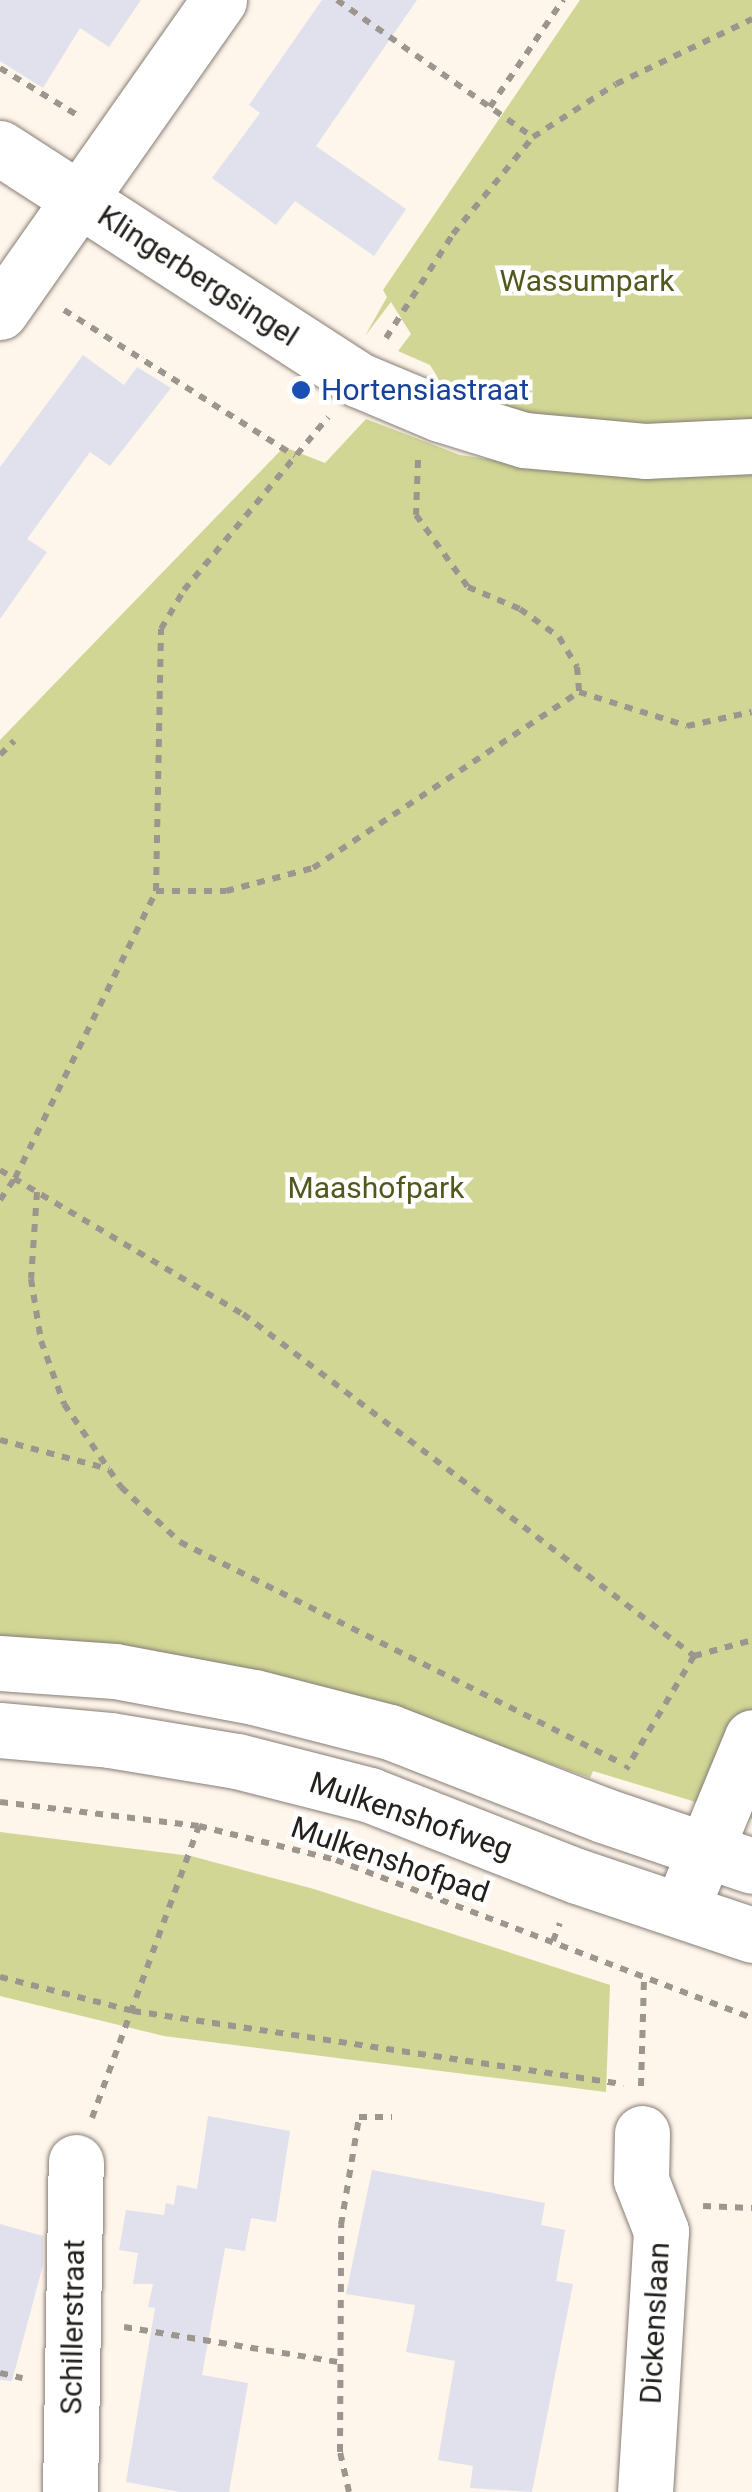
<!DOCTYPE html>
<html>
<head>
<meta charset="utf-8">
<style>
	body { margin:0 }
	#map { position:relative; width:752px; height:2492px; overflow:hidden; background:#fef5eb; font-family:Roboto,sans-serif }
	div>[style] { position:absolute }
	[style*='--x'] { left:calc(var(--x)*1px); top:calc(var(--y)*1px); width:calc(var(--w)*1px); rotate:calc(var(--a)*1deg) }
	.green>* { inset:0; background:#d1d695 }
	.building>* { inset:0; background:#e1e1ed }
	.path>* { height:6px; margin-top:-3px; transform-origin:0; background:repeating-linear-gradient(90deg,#9c968f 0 8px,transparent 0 16px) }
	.roads { filter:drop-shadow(0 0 2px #867d75) drop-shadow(0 0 2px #867d75) }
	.minor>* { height:55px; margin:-27.5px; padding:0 27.5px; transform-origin:27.5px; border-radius:27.5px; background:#fff }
	.dots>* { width:28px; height:28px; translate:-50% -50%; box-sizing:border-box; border:5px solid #fff; border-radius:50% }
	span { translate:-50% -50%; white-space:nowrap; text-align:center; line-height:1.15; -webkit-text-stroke:9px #fff; paint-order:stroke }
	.street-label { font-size:30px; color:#24211d }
	.park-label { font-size:30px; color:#54571c }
	.transit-label { font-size:30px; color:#164399 }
	.left { translate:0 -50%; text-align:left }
</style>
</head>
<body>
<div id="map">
	<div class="green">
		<i style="clip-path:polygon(580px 0,752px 0,752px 447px,481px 447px,430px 365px,398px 351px,411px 334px,391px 302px,365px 336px,387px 297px,383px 290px)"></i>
		<i style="clip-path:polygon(366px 419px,460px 455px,542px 467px,752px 462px,752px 1819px,593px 1771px,590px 1778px,429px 1720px,0 1647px,0 740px,284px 447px,325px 463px)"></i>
		<i style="clip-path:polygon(0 1832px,191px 1856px,314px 1889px,610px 1985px,606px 2092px,164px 2036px,0 1996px)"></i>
	</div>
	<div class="building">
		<i style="clip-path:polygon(0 0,141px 0,109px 47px,80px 28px,43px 88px,0 61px)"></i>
		<i style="clip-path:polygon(322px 0,417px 0,316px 146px,406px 209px,374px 256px,295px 201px,276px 225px,212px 178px,260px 113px,249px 105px)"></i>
		<i style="clip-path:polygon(83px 355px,124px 385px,137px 367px,171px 388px,110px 466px,90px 452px,27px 539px,47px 552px,0 619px,0 467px)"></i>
		<i style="clip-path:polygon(208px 2116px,290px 2131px,276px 2222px,251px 2218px,245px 2251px,225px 2248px,202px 2375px,248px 2383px,229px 2492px,180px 2492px,126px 2482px,155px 2308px,148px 2307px,153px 2284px,133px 2284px,138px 2253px,119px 2250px,126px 2210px,164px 2215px,166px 2203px,174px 2205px,177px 2185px,197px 2189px)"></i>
		<i style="clip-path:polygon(372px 2170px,545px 2203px,541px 2225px,565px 2230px,556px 2281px,573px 2284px,532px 2492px,470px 2488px,473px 2466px,438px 2460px,455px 2361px,406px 2352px,415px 2305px,346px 2294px)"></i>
		<i style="clip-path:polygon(0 2224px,43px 2236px,43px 2265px,12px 2381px,0 2380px)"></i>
	</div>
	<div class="path">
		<i style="--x:337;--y:0;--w:239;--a:35"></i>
		<i style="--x:0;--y:68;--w:90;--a:31.4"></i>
		<i style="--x:490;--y:107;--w:130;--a:-55.7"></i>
		<i style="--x:64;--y:310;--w:273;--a:32.3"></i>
		<i style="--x:386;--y:338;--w:124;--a:-57.2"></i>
		<i style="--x:453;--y:234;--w:126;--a:-50.5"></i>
		<i style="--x:533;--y:137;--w:98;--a:-32.6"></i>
		<i style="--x:616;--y:84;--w:151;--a:-25.5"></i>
		<i style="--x:418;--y:460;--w:55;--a:92.1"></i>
		<i style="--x:416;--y:515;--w:89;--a:54.2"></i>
		<i style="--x:468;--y:587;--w:56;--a:22.9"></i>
		<i style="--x:520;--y:609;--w:48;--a:35.7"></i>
		<i style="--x:559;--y:637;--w:35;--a:59"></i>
		<i style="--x:577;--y:667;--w:25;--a:85"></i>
		<i style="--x:0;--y:755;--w:20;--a:-45"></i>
		<i style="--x:156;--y:891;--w:70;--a:0"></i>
		<i style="--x:226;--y:891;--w:90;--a:-14.8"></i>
		<i style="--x:313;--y:868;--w:319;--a:-33.5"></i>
		<i style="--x:579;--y:692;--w:113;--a:17.5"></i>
		<i style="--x:687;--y:726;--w:66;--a:-12.2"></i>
		<i style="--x:0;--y:1170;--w:282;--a:30.7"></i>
		<i style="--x:243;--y:1314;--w:566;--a:37.17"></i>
		<i style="--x:694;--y:1656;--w:132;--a:121"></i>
		<i style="--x:37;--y:1192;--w:87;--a:93.9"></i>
		<i style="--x:31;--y:1279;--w:63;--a:80.8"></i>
		<i style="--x:41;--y:1341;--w:67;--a:69.9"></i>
		<i style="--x:64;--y:1404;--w:101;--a:55.5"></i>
		<i style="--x:121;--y:1487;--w:81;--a:43"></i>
		<i style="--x:180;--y:1542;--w:494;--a:26.6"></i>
		<i style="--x:0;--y:1200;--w:27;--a:-56"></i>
		<i style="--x:15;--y:1178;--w:320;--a:-63.8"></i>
		<i style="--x:156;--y:891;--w:262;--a:-88.9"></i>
		<i style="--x:161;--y:629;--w:45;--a:-59.5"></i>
		<i style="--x:184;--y:590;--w:225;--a:-50.2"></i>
		<i style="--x:0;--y:1440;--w:113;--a:14.9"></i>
		<i style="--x:694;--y:1656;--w:60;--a:-15.4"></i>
		<i style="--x:0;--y:1802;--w:200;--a:6.9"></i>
		<i style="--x:199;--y:1826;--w:141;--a:13.9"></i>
		<i style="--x:336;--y:1860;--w:445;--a:20.8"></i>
		<i style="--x:553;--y:1941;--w:19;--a:-69"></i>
		<i style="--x:0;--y:1977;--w:137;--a:14.3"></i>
		<i style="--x:133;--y:2011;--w:496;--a:8.5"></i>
		<i style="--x:641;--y:2086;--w:108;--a:-88.4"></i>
		<i style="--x:92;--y:2118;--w:311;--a:-69.9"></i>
		<i style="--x:703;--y:2206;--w:49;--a:2.3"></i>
		<i style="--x:124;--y:2327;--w:216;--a:9.3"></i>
		<i style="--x:0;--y:2373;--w:23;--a:13"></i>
		<i style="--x:349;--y:2492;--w:41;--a:-102.7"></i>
		<i style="--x:340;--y:2452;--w:227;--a:-89.7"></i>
		<i style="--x:341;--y:2225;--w:109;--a:-80.5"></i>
		<i style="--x:359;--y:2117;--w:33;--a:0"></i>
	</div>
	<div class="roads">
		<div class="minor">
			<i style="--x:0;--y:148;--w:427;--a:32.9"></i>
			<i style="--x:359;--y:380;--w:88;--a:22.8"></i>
			<i style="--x:440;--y:414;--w:88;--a:17.2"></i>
			<i style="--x:524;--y:440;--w:121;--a:5.2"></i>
			<i style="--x:645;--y:451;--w:107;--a:-2.7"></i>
			<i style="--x:0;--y:312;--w:381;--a:-54.9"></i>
			<i style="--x:0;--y:1663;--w:115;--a:4"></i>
			<i style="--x:115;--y:1671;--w:141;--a:10.6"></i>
			<i style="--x:254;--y:1697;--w:140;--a:14.4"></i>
			<i style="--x:390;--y:1732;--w:229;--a:21.3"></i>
			<i style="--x:603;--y:1815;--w:157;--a:18.9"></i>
			<i style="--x:0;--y:1730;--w:110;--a:5.2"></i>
			<i style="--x:110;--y:1740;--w:129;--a:9.4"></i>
			<i style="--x:237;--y:1761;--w:137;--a:14.3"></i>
			<i style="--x:370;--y:1795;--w:222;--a:21.4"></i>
			<i style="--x:577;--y:1876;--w:185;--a:18.6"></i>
			<i style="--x:690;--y:1887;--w:162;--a:-67.5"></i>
			<i style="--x:642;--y:2133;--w:47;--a:91.2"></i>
			<i style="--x:641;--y:2180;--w:55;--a:68.6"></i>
			<i style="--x:661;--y:2231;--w:261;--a:93.5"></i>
			<i style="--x:70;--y:2492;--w:330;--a:-89"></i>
		</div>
	</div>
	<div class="dots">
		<i style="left:301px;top:390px;background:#1a4fb4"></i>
	</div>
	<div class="street-label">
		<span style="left:198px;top:276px;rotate:33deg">Klingerbergsingel</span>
		<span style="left:411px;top:1816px;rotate:19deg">Mulkenshofweg</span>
		<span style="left:390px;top:1860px;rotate:19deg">Mulkenshofpad</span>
		<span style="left:655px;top:2323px;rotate:-87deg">Dickenslaan</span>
		<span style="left:73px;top:2327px;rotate:-89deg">Schillerstraat</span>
	</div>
	<div class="park-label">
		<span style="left:587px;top:281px">Wassumpark</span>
		<span style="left:376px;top:1188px">Maashofpark</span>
	</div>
	<div class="transit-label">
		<span class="left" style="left:321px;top:390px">Hortensiastraat</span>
	</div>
</div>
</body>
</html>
